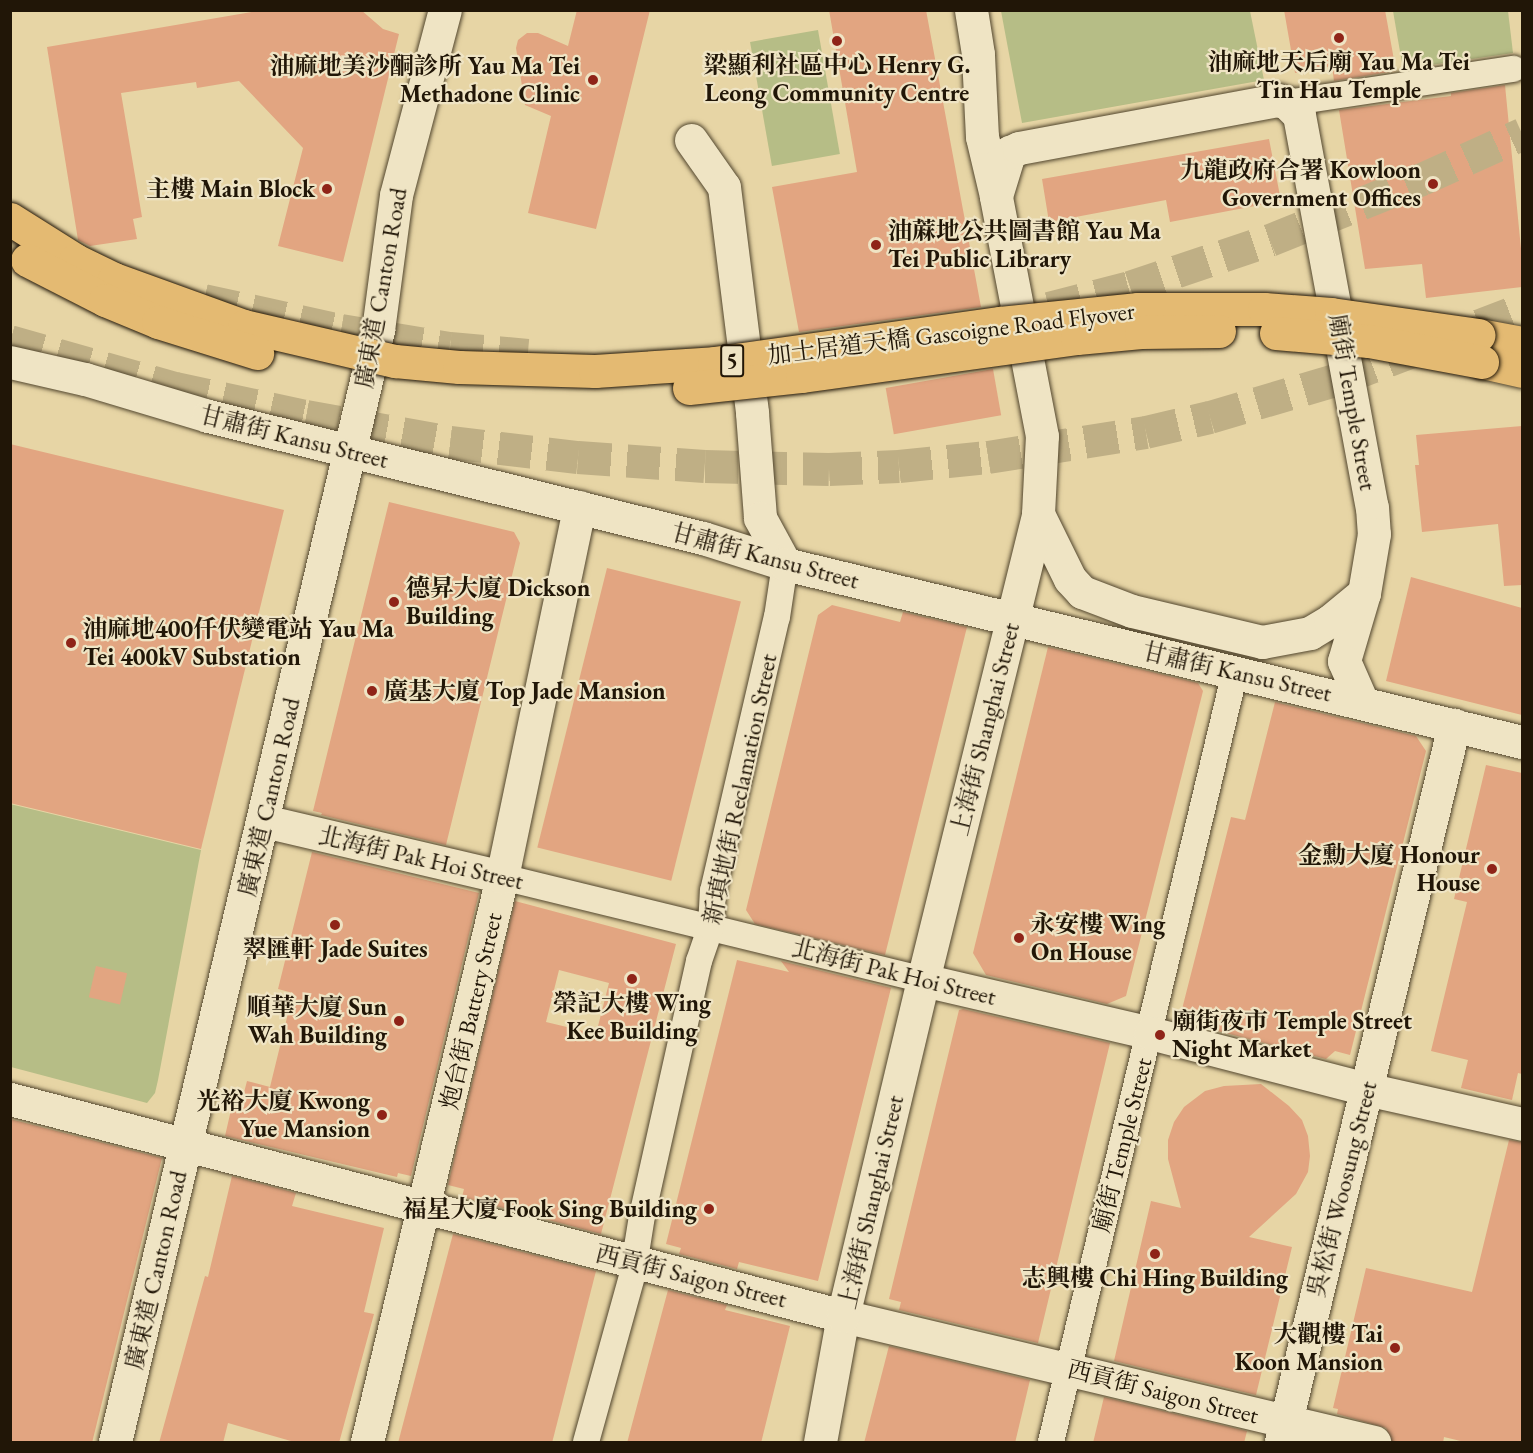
<!DOCTYPE html>
<html>
<head>
<meta charset="utf-8">
<style>
	body { margin:0 }
	#map { position:relative; width:1533px; height:1453px; overflow:hidden; background:#e7d5a5; font-family:"EB Garamond","Noto Serif TC",serif }
	div>[style] { position:absolute }
	[style*='--x'] { left:calc(var(--x)*1px); top:calc(var(--y)*1px); width:calc(var(--w)*1px); rotate:calc(var(--a)*1deg) }
	.green>* { inset:0; background:#b6bd86; transform-origin:0 0 }
	.building>* { inset:0; background:#e2a581; transform-origin:0 0 }
	.trunk-tunnel>* { height:33px; margin-top:-16.5px; transform-origin:0; background:repeating-linear-gradient(90deg,#bfaf85 0 33px,transparent 0 49px) }
	.roads { filter:drop-shadow(0 0 2px #52462e) drop-shadow(0 0 2px #52462e) }
	.pedestrian>* { height:26px; margin:-13px; padding:0 13px; transform-origin:13px; border-radius:13px; background:#efe4c4 }
	.minor>* { height:33px; margin:-16.5px; padding:0 16.5px; transform-origin:16.5px; border-radius:16.5px; background:#efe4c4 }
	.secondary>* { height:33px; margin:-16.5px; padding:0 16.5px; transform-origin:16.5px; border-radius:16.5px; background:#efe4c4 }
	.trunk>* { height:33px; margin:-16.5px; padding:0 16.5px; transform-origin:16.5px; border-radius:16.5px; background:#e4ba72 }
	.bridges { filter:drop-shadow(0 0 2px #211607) drop-shadow(0 0 2px #211607) }
	.trunk-bridge>* { height:33px; margin:-16.5px; padding:0 16.5px; transform-origin:16.5px; border-radius:16.5px; background:#e4ba72 }
	.dots>* { width:16px; height:16px; translate:-50% -50%; box-sizing:border-box; border:3px solid #efe4c4; border-radius:50% }
	span { translate:-50% -50%; white-space:nowrap; text-align:center; line-height:1.15; -webkit-text-stroke:4.5px #efe4c4; paint-order:stroke }
	.shield-label span { padding:2px 4px; background:#efe4c4; border:2px solid; border-radius:4px; -webkit-text-stroke-width:0 }
	.shield-label { font-size:22px; color:#211607; font-weight:700 }
	.poi-label { font-size:24px; color:#211607; font-weight:700 }
	.right { translate:-100% -50%; text-align:right }
	.left { translate:0 -50%; text-align:left }
	.street-label { font-size:24px; color:#211607 }
	.frame { position:absolute; inset:0; border:12px solid #211607; pointer-events:none }
</style>
</head>
<body>
<div id="map">
	<div class="green">
		<i style="clip-path:polygon(1001px 11px,1250px 11px,1264px 80px,1022px 123px)"></i>
		<i style="clip-path:polygon(1393px 11px,1508px 11px,1513px 53px,1403px 69px)"></i>
		<i style="left:818px;top:30px;width:126px;height:69px;rotate:80deg"></i>
		<i style="clip-path:polygon(10px 804px,201px 850px,158px 1080px,155px 1093px,147px 1103px,11px 1067px)"></i>
	</div>
	<div class="building">
		<i style="clip-path:polygon(264px 10px,361px 10px,383px 29px,399px 34px,343px 262px,278px 246px,303px 148px,239px 81px,197px 88px,196px 82px,121px 93px,142px 217px,133px 219px,137px 239px,90px 246px,78px 240px,47px 47px)"></i>
		<i style="clip-path:polygon(577px 10px,650px 10px,596px 229px,528px 213px,551px 116px,525px 105px,516px 48px,518px 40px,527px 33px,538px 33px,568px 46px)"></i>
		<i style="clip-path:polygon(829px 10px,926px 10px,981px 307px,799px 332px,772px 187px,857px 172px)"></i>
		<i style="clip-path:polygon(1284px 10px,1385px 10px,1396px 71px,1334px 81px,1332px 66px,1295px 73px)"></i>
		<i style="clip-path:polygon(1505px 85px,1522px 259px,1522px 287px,1426px 298px,1422px 264px,1365px 269px,1339px 110px,1451px 96px,1451px 93px)"></i>
		<i style="clip-path:polygon(1269px 139px,1281px 201px,1170px 222px,1166px 200px,1049px 222px,1042px 179px)"></i>
		<i style="left:993px;top:369px;width:47px;height:109px;rotate:80deg"></i>
		<i style="clip-path:polygon(1522px 426px,1522px 585px,1504px 586px,1498px 524px,1422px 532px,1415px 465px,1419px 465px,1416px 435px)"></i>
		<i style="clip-path:polygon(10px 444px,284px 510px,201px 849px,10px 803px)"></i>
		<i style="clip-path:polygon(389px 502px,514px 532px,520px 543px,446px 845px,321px 815px,322px 813px,313px 811px)"></i>
		<i style="left:607px;top:568px;width:138px;height:288px;rotate:14deg"></i>
		<i style="clip-path:polygon(1411px 577px,1522px 608px,1522px 715px,1386px 681px)"></i>
		<i style="clip-path:polygon(832px 605px,900px 622px,903px 612px,967px 627px,885px 955px,755px 924px,746px 910px,818px 615px)"></i>
		<i style="clip-path:polygon(1048px 647px,1198px 683px,1203px 691px,1126px 996px,1107px 1004px,986px 975px,973px 953px)"></i>
		<i style="clip-path:polygon(1275px 702px,1416px 736px,1426px 751px,1350px 1055px,1335px 1051px,1326px 1059px,1179px 1021px,1231px 817px,1245px 820px)"></i>
		<i style="clip-path:polygon(1486px 765px,1522px 773px,1522px 1074px,1518px 1073px,1512px 1100px,1461px 1088px,1468px 1060px,1431px 1051px,1467px 902px,1454px 899px)"></i>
		<i style="clip-path:polygon(312px 852px,479px 893px,411px 1176px,398px 1173px,397px 1177px,225px 1136px,231px 1110px,239px 1112px,247px 1081px,270px 1087px,293px 993px,278px 989px)"></i>
		<i style="clip-path:polygon(evenodd,515px 901px,676px 944px,601px 1234px,462px 1197px,464px 1189px,448px 1185px,515px 901px,559px 970px,609px 983px,596px 1034px,546px 1022px,559px 970px)"></i>
		<i style="clip-path:polygon(737px 960px,789px 972px,781px 961px,891px 988px,818px 1281px,739px 1262px,737px 1269px,679px 1254px,681px 1248px,666px 1244px)"></i>
		<i style="left:96px;top:966px;width:32px;height:32px;rotate:13deg"></i>
		<i style="clip-path:polygon(963px 1009px,1110px 1043px,1038px 1343px,899px 1310px,901px 1302px,889px 1299px,959px 1010px)"></i>
		<i style="clip-path:polygon(1261px 1084px,1289px 1106px,1302px 1120px,1308px 1136px,1310px 1156px,1308px 1172px,1296px 1194px,1249px 1237px,1292px 1247px,1256px 1395px,1114px 1361px,1151px 1201px,1181px 1208px,1168px 1159px,1168px 1140px,1174px 1122px,1184px 1107px,1205px 1091px,1224px 1086px)"></i>
		<i style="clip-path:polygon(10px 1119px,162px 1158px,92px 1443px,10px 1443px)"></i>
		<i style="clip-path:polygon(1509px 1140px,1522px 1142px,1522px 1443px,1469px 1443px,1444px 1437px,1443px 1443px,1392px 1443px,1386px 1428px,1337px 1414px,1338px 1409px,1333px 1408px,1366px 1268px,1472px 1292px)"></i>
		<i style="clip-path:polygon(232px 1176px,296px 1193px,292px 1206px,384px 1228px,364px 1312px,374px 1314px,339px 1443px,298px 1443px,228px 1423px,223px 1443px,159px 1443px,205px 1276px,208px 1277px)"></i>
		<i style="clip-path:polygon(453px 1234px,596px 1271px,552px 1443px,398px 1443px)"></i>
		<i style="clip-path:polygon(668px 1290px,727px 1305px,725px 1310px,790px 1326px,761px 1443px,627px 1443px)"></i>
		<i style="clip-path:polygon(889px 1346px,1030px 1380px,1015px 1443px,864px 1443px)"></i>
		<i style="clip-path:polygon(1104px 1397px,1247px 1431px,1244px 1443px,1093px 1443px)"></i>
	</div>
	<div class="trunk-tunnel">
		<i style="--x:10;--y:241;--w:55;--a:18.1"></i>
		<i style="--x:204;--y:300;--w:140;--a:12.4"></i>
		<i style="--x:341;--y:330;--w:110;--a:9.4"></i>
		<i style="--x:450;--y:348;--w:78;--a:5.1"></i>
		<i style="--x:1049;--y:308;--w:84;--a:-14.5"></i>
		<i style="--x:1130;--y:287;--w:148;--a:-18.6"></i>
		<i style="--x:1270;--y:240;--w:164;--a:-21.9"></i>
		<i style="--x:1422;--y:179;--w:110;--a:-24.2"></i>
		<i style="--x:10;--y:341;--w:172;--a:15.9"></i>
		<i style="--x:175;--y:388;--w:134;--a:12.1"></i>
		<i style="--x:306;--y:416;--w:146;--a:10.2"></i>
		<i style="--x:450;--y:442;--w:129;--a:6.7"></i>
		<i style="--x:578;--y:457;--w:127;--a:4.1"></i>
		<i style="--x:705;--y:466;--w:124;--a:1.4"></i>
		<i style="--x:829;--y:469;--w:70;--a:-2.5"></i>
		<i style="--x:899;--y:466;--w:89;--a:-5.8"></i>
		<i style="--x:988;--y:457;--w:160;--a:-9"></i>
		<i style="--x:1146;--y:432;--w:66;--a:-13.2"></i>
		<i style="--x:1210;--y:417;--w:138;--a:-16.5"></i>
		<i style="--x:1342;--y:378;--w:193;--a:-21"></i>
	</div>
	<div class="roads">
		<div class="pedestrian">
			<i style="--x:1287;--y:103;--w:229;--a:-8.6"></i>
			<i style="--x:502;--y:877;--w:433;--a:13.7"></i>
			<i style="--x:586;--y:1442;--w:176;--a:-74.5"></i>
			<i style="--x:633;--y:1272;--w:57;--a:-80.9"></i>
			<i style="--x:642;--y:1216;--w:261;--a:-77.4"></i>
			<i style="--x:699;--y:961;--w:36;--a:-71"></i>
			<i style="--x:711;--y:927;--w:36;--a:-87"></i>
			<i style="--x:713;--y:891;--w:281;--a:-76.9"></i>
			<i style="--x:777;--y:617;--w:54;--a:-81.4"></i>
			<i style="--x:1051;--y:1442;--w:792;--a:-76.56"></i>
		</div>
		<div class="minor">
			<i style="--x:691;--y:140;--w:57;--a:54.9"></i>
			<i style="--x:724;--y:187;--w:228;--a:82.9"></i>
			<i style="--x:752;--y:413;--w:105;--a:85.6"></i>
			<i style="--x:760;--y:518;--w:52;--a:61.5"></i>
			<i style="--x:996;--y:196;--w:39;--a:-73"></i>
			<i style="--x:1007;--y:159;--w:8;--a:-67"></i>
			<i style="--x:1010;--y:152;--w:10;--a:-24"></i>
			<i style="--x:1019;--y:148;--w:263;--a:-10.5"></i>
			<i style="--x:1278;--y:100;--w:9;--a:18"></i>
			<i style="--x:1287;--y:103;--w:17;--a:45"></i>
			<i style="--x:1299;--y:115;--w:399;--a:79.5"></i>
			<i style="--x:1372;--y:507;--w:27;--a:86"></i>
			<i style="--x:1374;--y:534;--w:60;--a:99.6"></i>
			<i style="--x:1364;--y:593;--w:71;--a:106.4"></i>
			<i style="--x:1344;--y:661;--w:45;--a:66.3"></i>
			<i style="--x:1038;--y:514;--w:72;--a:63.8"></i>
			<i style="--x:1070;--y:579;--w:18;--a:47"></i>
			<i style="--x:1082;--y:592;--w:53;--a:20.8"></i>
			<i style="--x:1132;--y:611;--w:134;--a:13.4"></i>
			<i style="--x:1262;--y:642;--w:49;--a:-10.6"></i>
			<i style="--x:1310;--y:633;--w:23;--a:-31"></i>
			<i style="--x:1330;--y:621;--w:44;--a:-39.5"></i>
			<i style="--x:264;--y:821;--w:244;--a:13.2"></i>
			<i style="--x:923;--y:980;--w:233;--a:13.1"></i>
			<i style="--x:1150;--y:1033;--w:223;--a:14.5"></i>
			<i style="--x:1366;--y:1089;--w:160;--a:12.6"></i>
			<i style="--x:10;--y:1099;--w:861;--a:14.6"></i>
			<i style="--x:843;--y:1316;--w:546;--a:13.35"></i>
			<i style="--x:367;--y:1442;--w:581;--a:-76.56"></i>
			<i style="--x:502;--y:877;--w:378;--a:-78.2"></i>
			<i style="--x:1281;--y:1442;--w:738;--a:-76.43"></i>
		</div>
		<div class="secondary">
			<i style="--x:10;--y:362;--w:77;--a:12.8"></i>
			<i style="--x:85;--y:379;--w:128;--a:16.7"></i>
			<i style="--x:208;--y:416;--w:510;--a:13.85"></i>
			<i style="--x:703;--y:538;--w:86;--a:17.6"></i>
			<i style="--x:785;--y:564;--w:758;--a:13.58"></i>
			<i style="--x:115;--y:1442;--w:1143;--a:-76.69"></i>
			<i style="--x:378;--y:330;--w:136;--a:-82.4"></i>
			<i style="--x:396;--y:195;--w:191;--a:-75.2"></i>
			<i style="--x:820;--y:1442;--w:128;--a:-79.7"></i>
			<i style="--x:843;--y:1316;--w:345;--a:-76.6"></i>
			<i style="--x:923;--y:980;--w:480;--a:-76.1"></i>
			<i style="--x:1038;--y:514;--w:78;--a:-87.1"></i>
			<i style="--x:1042;--y:436;--w:244;--a:-100.9"></i>
			<i style="--x:996;--y:196;--w:61;--a:-103.3"></i>
			<i style="--x:982;--y:137;--w:83;--a:-92.8"></i>
			<i style="--x:978;--y:54;--w:45;--a:-99"></i>
		</div>
		<div class="trunk">
			<i style="--x:1479;--y:335;--w:44;--a:10.5"></i>
			<i style="--x:1482;--y:362;--w:41;--a:12.7"></i>
		</div>
	</div>
	<div class="bridges">
		<div class="trunk-bridge">
			<i style="--x:10;--y:219;--w:77;--a:32.2"></i>
			<i style="--x:75;--y:260;--w:43;--a:26"></i>
			<i style="--x:114;--y:279;--w:138;--a:19.9"></i>
			<i style="--x:244;--y:326;--w:155;--a:13.1"></i>
			<i style="--x:395;--y:361;--w:64;--a:5.4"></i>
			<i style="--x:459;--y:367;--w:136;--a:1.7"></i>
			<i style="--x:595;--y:371;--w:119;--a:-3.8"></i>
			<i style="--x:714;--y:363;--w:289;--a:-8"></i>
			<i style="--x:1000;--y:323;--w:139;--a:-5.8"></i>
			<i style="--x:1138;--y:309;--w:126;--a:0"></i>
			<i style="--x:1264;--y:309;--w:67;--a:4.3"></i>
			<i style="--x:1331;--y:314;--w:149;--a:8.1"></i>
			<i style="--x:27;--y:260;--w:88;--a:27.1"></i>
			<i style="--x:105;--y:300;--w:57;--a:22.5"></i>
			<i style="--x:158;--y:322;--w:104;--a:17.4"></i>
			<i style="--x:1276;--y:333;--w:93;--a:4.9"></i>
			<i style="--x:1369;--y:341;--w:115;--a:10.5"></i>
			<i style="--x:689;--y:388;--w:114;--a:-6.1"></i>
			<i style="--x:802;--y:376;--w:278;--a:-7.9"></i>
			<i style="--x:1077;--y:338;--w:64;--a:-5.4"></i>
			<i style="--x:1141;--y:332;--w:78;--a:-0.7"></i>
		</div>
	</div>
	<div class="dots">
		<i style="left:1339px;top:38px;background:#8f2418"></i>
		<i style="left:837px;top:41px;background:#8f2418"></i>
		<i style="left:593px;top:80px;background:#8f2418"></i>
		<i style="left:1433px;top:184px;background:#8f2418"></i>
		<i style="left:327px;top:189px;background:#8f2418"></i>
		<i style="left:876px;top:245px;background:#8f2418"></i>
		<i style="left:394px;top:602px;background:#8f2418"></i>
		<i style="left:71px;top:643px;background:#8f2418"></i>
		<i style="left:372px;top:691px;background:#8f2418"></i>
		<i style="left:1492px;top:869px;background:#8f2418"></i>
		<i style="left:335px;top:925px;background:#8f2418"></i>
		<i style="left:1019px;top:938px;background:#8f2418"></i>
		<i style="left:632px;top:979px;background:#8f2418"></i>
		<i style="left:399px;top:1021px;background:#8f2418"></i>
		<i style="left:1160px;top:1035px;background:#8f2418"></i>
		<i style="left:382px;top:1115px;background:#8f2418"></i>
		<i style="left:709px;top:1209px;background:#8f2418"></i>
		<i style="left:1155px;top:1254px;background:#8f2418"></i>
		<i style="left:1395px;top:1348px;background:#8f2418"></i>
	</div>
	<div class="shield-label">
		<span style="left:732px;top:361px">5</span>
	</div>
	<div class="poi-label">
		<span style="left:1339px;top:76px">油麻地天后廟 Yau Ma Tei<br>Tin Hau Temple</span>
		<span style="left:837px;top:79px">梁顯利社區中心 Henry G.<br>Leong Community Centre</span>
		<span class="right" style="left:580px;top:80px">油麻地美沙酮診所 Yau Ma Tei<br>Methadone Clinic</span>
		<span class="right" style="left:1421px;top:184px">九龍政府合署 Kowloon<br>Government Offices</span>
		<span class="right" style="left:315px;top:189px">主樓 Main Block</span>
		<span class="left" style="left:888px;top:245px">油蔴地公共圖書館 Yau Ma<br>Tei Public Library</span>
		<span class="left" style="left:406px;top:602px">德昇大廈 Dickson<br>Building</span>
		<span class="left" style="left:83px;top:643px">油麻地400仟伏變電站 Yau Ma<br>Tei 400kV Substation</span>
		<span class="left" style="left:384px;top:691px">廣基大廈 Top Jade Mansion</span>
		<span class="right" style="left:1480px;top:869px">金勳大廈 Honour<br>House</span>
		<span class="left" style="left:1031px;top:938px">永安樓 Wing<br>On House</span>
		<span style="left:335px;top:949px">翠匯軒 Jade Suites</span>
		<span style="left:632px;top:1017px">榮記大樓 Wing<br>Kee Building</span>
		<span class="right" style="left:387px;top:1021px">順華大廈 Sun<br>Wah Building</span>
		<span class="left" style="left:1172px;top:1035px">廟街夜市 Temple Street<br>Night Market</span>
		<span class="right" style="left:370px;top:1115px">光裕大廈 Kwong<br>Yue Mansion</span>
		<span class="right" style="left:697px;top:1209px">福星大廈 Fook Sing Building</span>
		<span style="left:1155px;top:1278px">志興樓 Chi Hing Building</span>
		<span class="right" style="left:1383px;top:1348px">大觀樓 Tai<br>Koon Mansion</span>
	</div>
	<div class="street-label">
		<span style="left:381px;top:288px;rotate:-80deg">廣東道 Canton Road</span>
		<span style="left:951px;top:333px;rotate:-7deg">加士居道天橋 Gascoigne Road Flyover</span>
		<span style="left:1353px;top:402px;rotate:80deg">廟街 Temple Street</span>
		<span style="left:294px;top:437px;rotate:14deg">甘肅街 Kansu Street</span>
		<span style="left:765px;top:556px;rotate:15deg">甘肅街 Kansu Street</span>
		<span style="left:1237px;top:672px;rotate:13deg">甘肅街 Kansu Street</span>
		<span style="left:985px;top:729px;rotate:-76deg">上海街 Shanghai Street</span>
		<span style="left:740px;top:789px;rotate:-78deg">新填地街 Reclamation Street</span>
		<span style="left:269px;top:797px;rotate:-77deg">廣東道 Canton Road</span>
		<span style="left:421px;top:858px;rotate:13deg">北海街 Pak Hoi Street</span>
		<span style="left:894px;top:972px;rotate:14deg">北海街 Pak Hoi Street</span>
		<span style="left:471px;top:1011px;rotate:-77deg">炮台街 Battery Street</span>
		<span style="left:1122px;top:1145px;rotate:-76deg">廟街 Temple Street</span>
		<span style="left:1342px;top:1189px;rotate:-76deg">吳松街 Woosung Street</span>
		<span style="left:871px;top:1202px;rotate:-77deg">上海街 Shanghai Street</span>
		<span style="left:156px;top:1270px;rotate:-77deg">廣東道 Canton Road</span>
		<span style="left:691px;top:1276px;rotate:14deg">西貢街 Saigon Street</span>
		<span style="left:1163px;top:1392px;rotate:14deg">西貢街 Saigon Street</span>
	</div>
	<div class="frame"></div>
</div>
</body>
</html>
